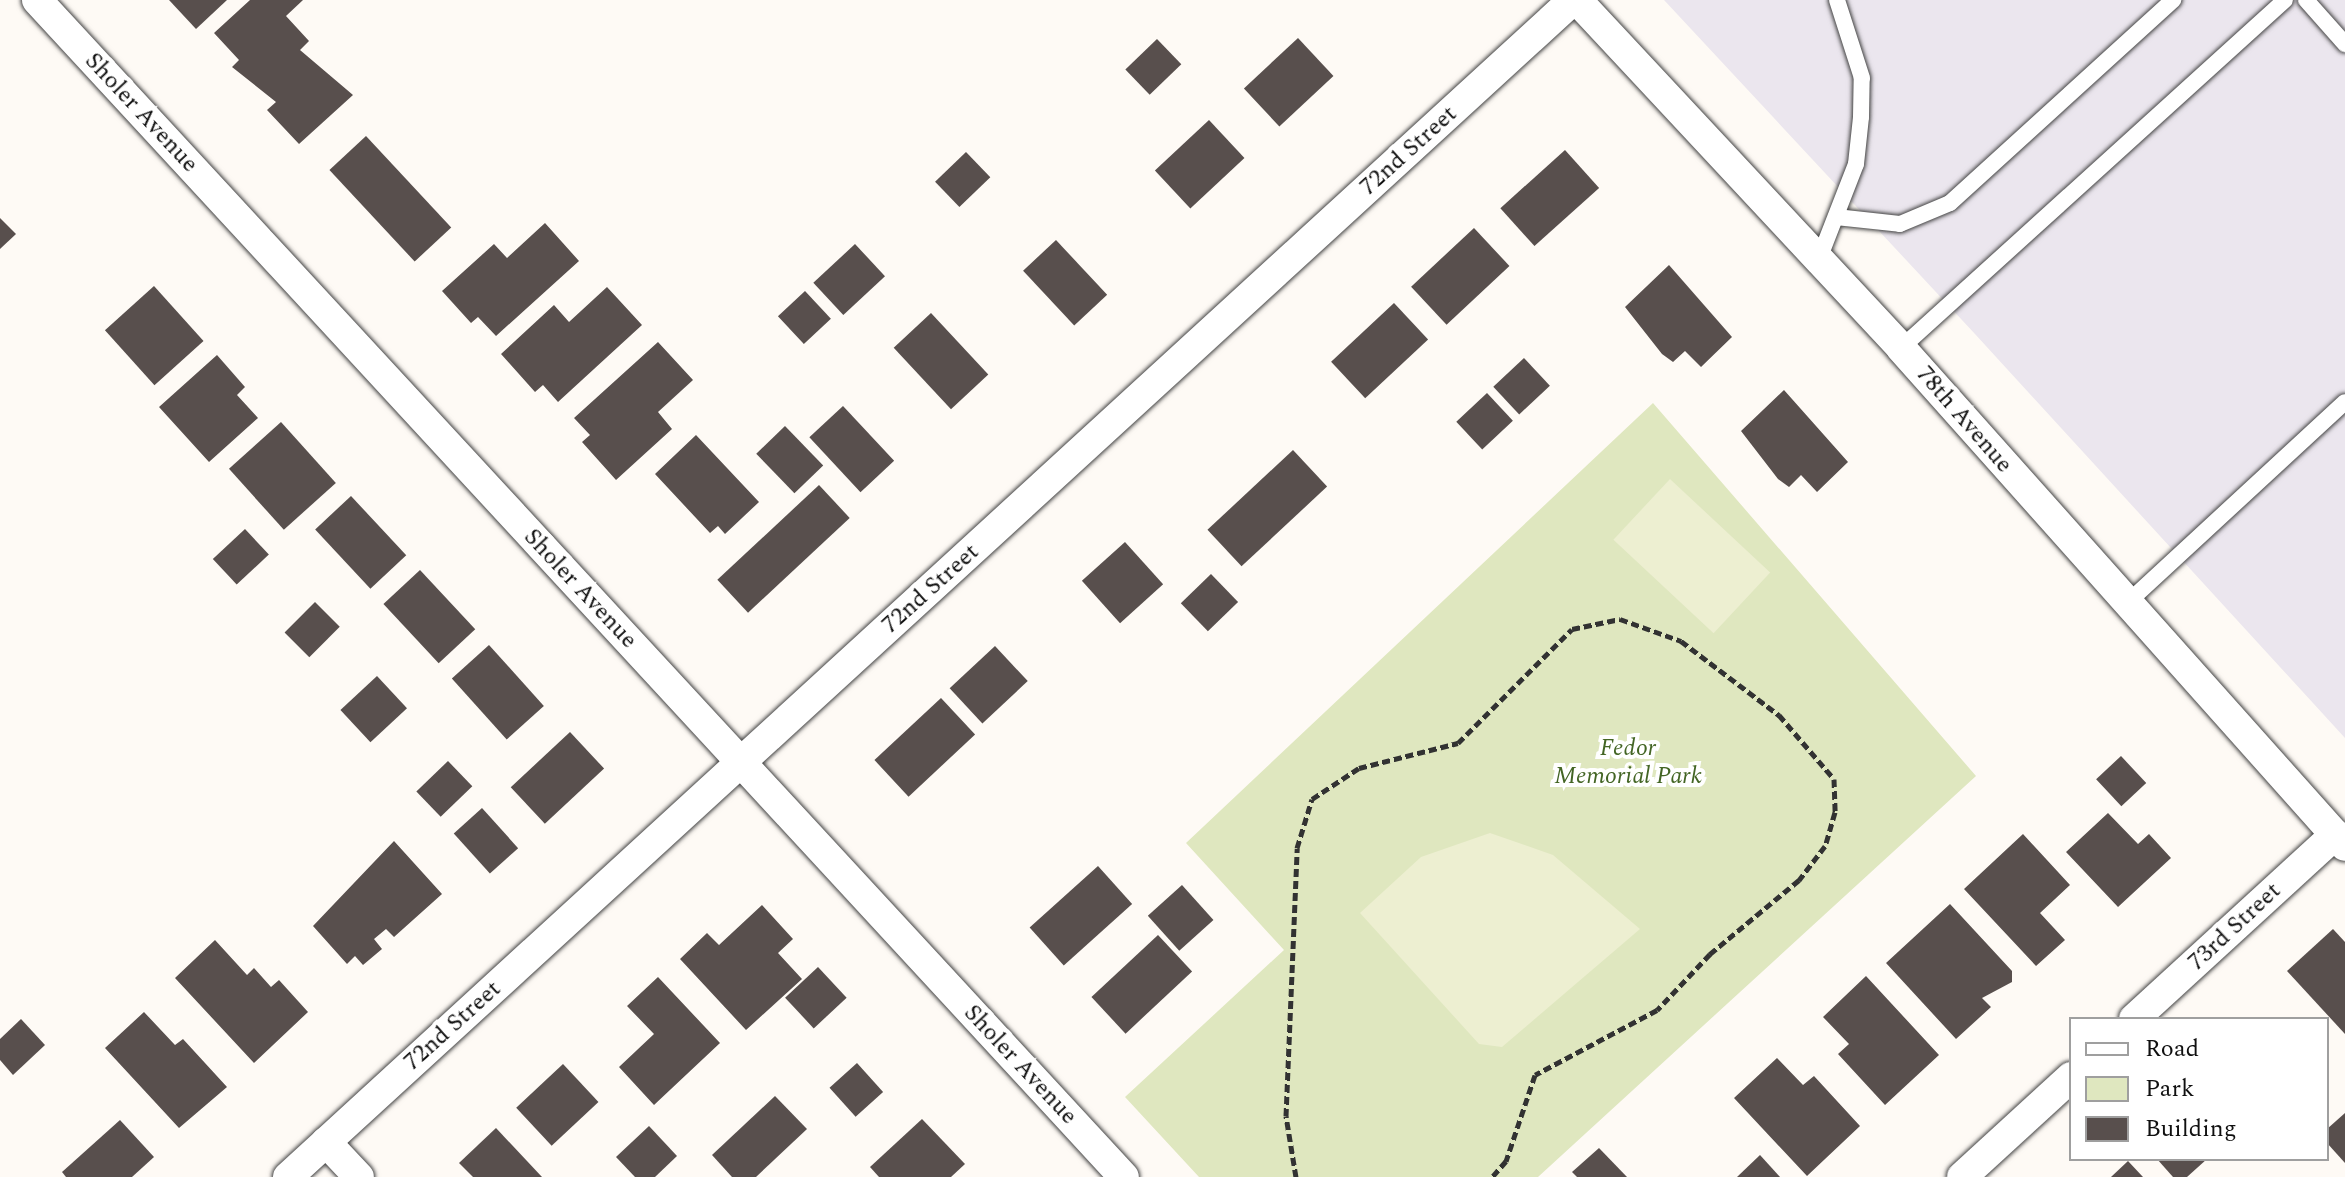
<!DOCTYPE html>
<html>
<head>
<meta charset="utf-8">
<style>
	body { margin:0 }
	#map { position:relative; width:2345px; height:1177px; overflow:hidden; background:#fefaf5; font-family:Spectral,serif }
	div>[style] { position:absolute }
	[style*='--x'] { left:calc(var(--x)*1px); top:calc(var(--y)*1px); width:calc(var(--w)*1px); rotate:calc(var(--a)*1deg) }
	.industrial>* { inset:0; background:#ebe6ee }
	.green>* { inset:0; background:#dfe7bf }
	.pitch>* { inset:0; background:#edefd1; transform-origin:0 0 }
	.building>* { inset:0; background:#584f4d; transform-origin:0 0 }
	.path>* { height:5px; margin-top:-2.5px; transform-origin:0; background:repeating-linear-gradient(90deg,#323232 0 8px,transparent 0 12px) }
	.roads { filter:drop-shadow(0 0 2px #434343) drop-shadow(0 0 2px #434343) }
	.lane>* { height:16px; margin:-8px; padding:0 8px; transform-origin:8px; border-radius:8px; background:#fff }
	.street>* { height:30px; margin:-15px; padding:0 15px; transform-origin:15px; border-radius:15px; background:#fff }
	span { translate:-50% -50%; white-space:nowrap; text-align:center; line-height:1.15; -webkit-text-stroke:8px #fff; paint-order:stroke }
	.street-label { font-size:24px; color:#101010 }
	.park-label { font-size:24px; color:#436524; font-style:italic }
	.legend { position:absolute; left:2069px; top:1017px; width:260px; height:144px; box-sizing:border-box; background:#fff; border:2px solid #9f9f9f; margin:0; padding:10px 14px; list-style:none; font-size:24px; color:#101010 }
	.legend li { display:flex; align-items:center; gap:16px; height:40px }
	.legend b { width:40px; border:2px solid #9f9f9f }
</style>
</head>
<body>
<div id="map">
	<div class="industrial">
		<i style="clip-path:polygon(1664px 0,2345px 0,2345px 738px,1975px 334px)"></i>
	</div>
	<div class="green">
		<i style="clip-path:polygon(1653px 403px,1976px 776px,1538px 1177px,1199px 1177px,1125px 1097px,1284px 950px,1186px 843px)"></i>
	</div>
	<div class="pitch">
		<i style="left:1670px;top:479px;width:137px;height:83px;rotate:43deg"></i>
		<i style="clip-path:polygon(1490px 833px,1553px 855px,1640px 929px,1502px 1047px,1479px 1044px,1360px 913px,1421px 857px)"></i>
	</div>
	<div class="building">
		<i style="clip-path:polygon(169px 0,227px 0,196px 29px)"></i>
		<i style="clip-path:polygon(250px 0,303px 0,286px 16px,309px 41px,300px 50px,353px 95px,299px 144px,267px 110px,276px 102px,232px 67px,239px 60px,214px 33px)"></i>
		<i style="left:1298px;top:38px;width:52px;height:74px;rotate:47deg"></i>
		<i style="left:1157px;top:39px;width:35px;height:44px;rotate:46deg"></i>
		<i style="left:1209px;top:120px;width:52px;height:74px;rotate:47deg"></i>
		<i style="left:366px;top:136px;width:125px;height:50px;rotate:47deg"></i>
		<i style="left:1565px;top:150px;width:51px;height:87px;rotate:48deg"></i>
		<i style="left:966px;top:152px;width:35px;height:43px;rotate:46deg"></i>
		<i style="clip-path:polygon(0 218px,16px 234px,0 249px)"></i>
		<i style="clip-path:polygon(545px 223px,579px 261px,496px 336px,478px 317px,471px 323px,442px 291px,494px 244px,507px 258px)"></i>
		<i style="left:1474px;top:228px;width:52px;height:86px;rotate:47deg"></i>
		<i style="left:1056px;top:240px;width:75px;height:45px;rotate:47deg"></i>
		<i style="left:855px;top:244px;width:44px;height:57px;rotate:47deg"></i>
		<i style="clip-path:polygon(1669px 265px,1732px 337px,1701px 367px,1685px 351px,1673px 362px,1662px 354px,1625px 307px)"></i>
		<i style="left:154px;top:286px;width:74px;height:66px;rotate:48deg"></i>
		<i style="clip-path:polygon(607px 287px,642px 325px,558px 402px,543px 385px,535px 392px,501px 354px,554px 305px,569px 322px)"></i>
		<i style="left:805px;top:291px;width:38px;height:37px;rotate:47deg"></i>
		<i style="left:1394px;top:303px;width:50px;height:86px;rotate:47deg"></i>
		<i style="left:931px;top:313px;width:84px;height:51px;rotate:47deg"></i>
		<i style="clip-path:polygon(658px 342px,693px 380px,658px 412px,672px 429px,616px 480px,582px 442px,590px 435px,574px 418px)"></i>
		<i style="clip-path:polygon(217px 355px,245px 387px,237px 395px,258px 418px,209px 462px,159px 407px)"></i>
		<i style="left:1524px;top:358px;width:38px;height:42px;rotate:47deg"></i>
		<i style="clip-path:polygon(1784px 390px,1848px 462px,1817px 492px,1801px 475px,1789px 487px,1778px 479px,1741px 431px)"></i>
		<i style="left:1487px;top:393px;width:38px;height:42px;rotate:47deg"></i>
		<i style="left:843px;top:406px;width:75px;height:46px;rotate:47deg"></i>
		<i style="left:281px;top:422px;width:82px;height:70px;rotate:48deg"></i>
		<i style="left:785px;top:426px;width:55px;height:40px;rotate:46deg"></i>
		<i style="clip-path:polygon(696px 435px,759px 502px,725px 534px,718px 526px,710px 533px,655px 474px)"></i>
		<i style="left:1293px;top:450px;width:50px;height:117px;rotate:47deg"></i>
		<i style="left:819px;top:485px;width:45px;height:139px;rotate:47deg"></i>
		<i style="left:351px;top:496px;width:81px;height:49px;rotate:47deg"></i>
		<i style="left:245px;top:529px;width:35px;height:44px;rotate:47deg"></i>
		<i style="left:1125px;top:542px;width:57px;height:58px;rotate:48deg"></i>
		<i style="left:420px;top:570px;width:81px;height:50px;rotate:47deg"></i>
		<i style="left:1211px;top:574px;width:39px;height:42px;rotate:46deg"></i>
		<i style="left:315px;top:602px;width:35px;height:43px;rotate:45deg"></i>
		<i style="left:489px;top:645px;width:82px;height:50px;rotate:48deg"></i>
		<i style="left:995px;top:646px;width:48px;height:62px;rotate:47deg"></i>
		<i style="left:377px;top:676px;width:44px;height:50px;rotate:47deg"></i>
		<i style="left:941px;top:698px;width:50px;height:91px;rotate:47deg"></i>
		<i style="left:570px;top:732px;width:50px;height:81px;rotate:47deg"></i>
		<i style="left:2121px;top:756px;width:37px;height:34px;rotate:47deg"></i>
		<i style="left:448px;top:761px;width:35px;height:44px;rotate:46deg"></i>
		<i style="left:482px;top:808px;width:54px;height:38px;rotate:48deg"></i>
		<i style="clip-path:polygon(2108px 813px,2138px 844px,2149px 834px,2171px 858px,2118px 907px,2066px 852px)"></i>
		<i style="clip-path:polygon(2023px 834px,2070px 885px,2040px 913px,2065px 940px,2036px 966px,1964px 889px)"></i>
		<i style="clip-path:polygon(394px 841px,442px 894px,394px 937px,386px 929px,374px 939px,382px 949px,363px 965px,355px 956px,347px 964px,313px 926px)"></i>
		<i style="left:1098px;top:866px;width:51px;height:92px;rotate:48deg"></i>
		<i style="left:1182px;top:885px;width:47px;height:46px;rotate:48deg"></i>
		<i style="clip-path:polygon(1950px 904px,2012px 971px,2012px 982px,1982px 998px,1991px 1007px,1956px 1039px,1886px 963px)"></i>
		<i style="clip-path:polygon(762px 905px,793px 939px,778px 953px,802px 979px,746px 1030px,680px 959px,707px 933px,719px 945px)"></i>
		<i style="clip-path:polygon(2333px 929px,2345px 942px,2345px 1034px,2287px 971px)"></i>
		<i style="left:1158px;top:935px;width:50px;height:91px;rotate:47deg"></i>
		<i style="clip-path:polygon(215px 940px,247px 975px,254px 968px,271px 987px,279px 980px,308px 1012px,254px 1063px,175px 978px)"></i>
		<i style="left:818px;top:967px;width:42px;height:45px;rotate:47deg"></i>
		<i style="clip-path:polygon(1866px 976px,1939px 1055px,1885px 1105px,1838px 1054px,1849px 1044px,1823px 1017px)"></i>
		<i style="clip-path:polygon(658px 977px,720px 1043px,654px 1105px,619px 1067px,654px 1034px,627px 1006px)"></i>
		<i style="clip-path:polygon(144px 1012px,175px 1045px,183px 1039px,227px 1087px,179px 1128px,105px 1048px)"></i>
		<i style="clip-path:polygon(21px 1019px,45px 1045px,13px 1075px,0 1060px,0 1039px)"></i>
		<i style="clip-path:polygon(1777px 1058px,1803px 1085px,1814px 1076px,1860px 1126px,1807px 1176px,1734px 1098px)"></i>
		<i style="left:857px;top:1063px;width:39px;height:37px;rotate:48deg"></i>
		<i style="left:563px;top:1064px;width:52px;height:64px;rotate:47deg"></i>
		<i style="clip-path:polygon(775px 1096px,807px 1129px,756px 1177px,732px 1177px,712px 1155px)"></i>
		<i style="clip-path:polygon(2345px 1113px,2345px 1163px,2327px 1143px,2327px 1129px)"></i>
		<i style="clip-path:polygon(922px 1119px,965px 1164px,951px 1177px,879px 1177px,870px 1167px)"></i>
		<i style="clip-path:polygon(120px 1120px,154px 1157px,132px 1177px,66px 1177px,62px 1172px)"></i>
		<i style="clip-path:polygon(649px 1126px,677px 1156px,655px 1177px,635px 1177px,616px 1157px)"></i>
		<i style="clip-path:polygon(496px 1128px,542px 1177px,473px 1177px,459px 1163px)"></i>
		<i style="clip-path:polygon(1599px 1148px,1627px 1177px,1577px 1177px,1572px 1172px)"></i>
		<i style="clip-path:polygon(1760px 1155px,1780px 1177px,1737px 1177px)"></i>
		<i style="clip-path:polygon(2157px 1159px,2207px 1159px,2187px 1177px,2173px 1177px)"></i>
		<i style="clip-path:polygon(2128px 1161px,2143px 1177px,2111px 1177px)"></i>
	</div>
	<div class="path">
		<i style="--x:1296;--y:1177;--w:62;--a:-99.3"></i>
		<i style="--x:1286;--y:1116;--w:268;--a:-87.6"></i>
		<i style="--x:1297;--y:848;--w:51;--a:-73"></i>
		<i style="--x:1312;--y:799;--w:56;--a:-33.4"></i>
		<i style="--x:1359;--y:768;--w:102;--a:-14.2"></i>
		<i style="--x:1458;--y:743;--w:161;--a:-45"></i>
		<i style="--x:1572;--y:629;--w:49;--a:-11.8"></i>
		<i style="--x:1620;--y:619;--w:65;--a:19.8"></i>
		<i style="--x:1681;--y:641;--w:123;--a:37.1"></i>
		<i style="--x:1779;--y:715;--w:84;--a:49.3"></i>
		<i style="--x:1834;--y:779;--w:33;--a:88"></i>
		<i style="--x:1835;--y:812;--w:35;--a:106"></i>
		<i style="--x:1825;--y:846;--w:43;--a:127.4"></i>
		<i style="--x:1799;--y:880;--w:116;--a:140.3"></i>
		<i style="--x:1710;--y:954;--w:77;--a:133.4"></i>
		<i style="--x:1657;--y:1010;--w:138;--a:152"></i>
		<i style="--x:1535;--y:1075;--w:91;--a:108.6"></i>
		<i style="--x:1506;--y:1161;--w:21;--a:131"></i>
	</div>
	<div class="roads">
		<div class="lane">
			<i style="--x:2306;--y:0;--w:59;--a:48.4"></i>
			<i style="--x:1836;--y:217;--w:64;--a:6.2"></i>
			<i style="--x:1900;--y:224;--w:54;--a:-22.8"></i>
			<i style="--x:1950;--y:203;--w:302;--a:-42.3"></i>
			<i style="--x:1819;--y:259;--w:102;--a:-68.7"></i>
			<i style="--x:1856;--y:164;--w:47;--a:-83.9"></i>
			<i style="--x:1861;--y:117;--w:39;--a:-89"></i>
			<i style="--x:1862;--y:78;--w:82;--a:-107.8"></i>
			<i style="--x:1901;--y:348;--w:518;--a:-42.18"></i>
			<i style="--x:2125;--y:605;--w:299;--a:-42.7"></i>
		</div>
		<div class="street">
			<i style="--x:37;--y:0;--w:1602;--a:47.28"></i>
			<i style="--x:1577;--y:0;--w:475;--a:47"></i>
			<i style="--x:1901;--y:348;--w:667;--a:48.28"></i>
			<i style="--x:2134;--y:1019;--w:273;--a:-42.5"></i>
			<i style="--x:326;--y:1142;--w:48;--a:46.7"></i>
			<i style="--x:288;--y:1177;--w:1743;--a:-42.49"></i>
			<i style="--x:1962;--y:1177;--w:148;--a:-42.5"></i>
		</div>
	</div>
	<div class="street-label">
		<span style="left:141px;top:113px;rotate:47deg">Sholer Avenue</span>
		<span style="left:1409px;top:151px;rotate:-42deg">72nd Street</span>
		<span style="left:1964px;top:420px;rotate:49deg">78th Avenue</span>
		<span style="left:580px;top:589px;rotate:47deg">Sholer Avenue</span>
		<span style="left:931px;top:589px;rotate:-42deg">72nd Street</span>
		<span style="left:2235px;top:927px;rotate:-43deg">73rd Street</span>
		<span style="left:453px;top:1026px;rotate:-42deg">72nd Street</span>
		<span style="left:1020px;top:1065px;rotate:47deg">Sholer Avenue</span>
	</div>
	<div class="park-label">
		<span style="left:1628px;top:763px">Fedor<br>Memorial Park</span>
	</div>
	<ul class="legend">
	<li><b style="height:10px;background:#fff"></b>Road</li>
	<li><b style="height:22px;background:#dfe7bf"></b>Park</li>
	<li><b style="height:22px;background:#584f4d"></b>Building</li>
	</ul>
</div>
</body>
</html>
